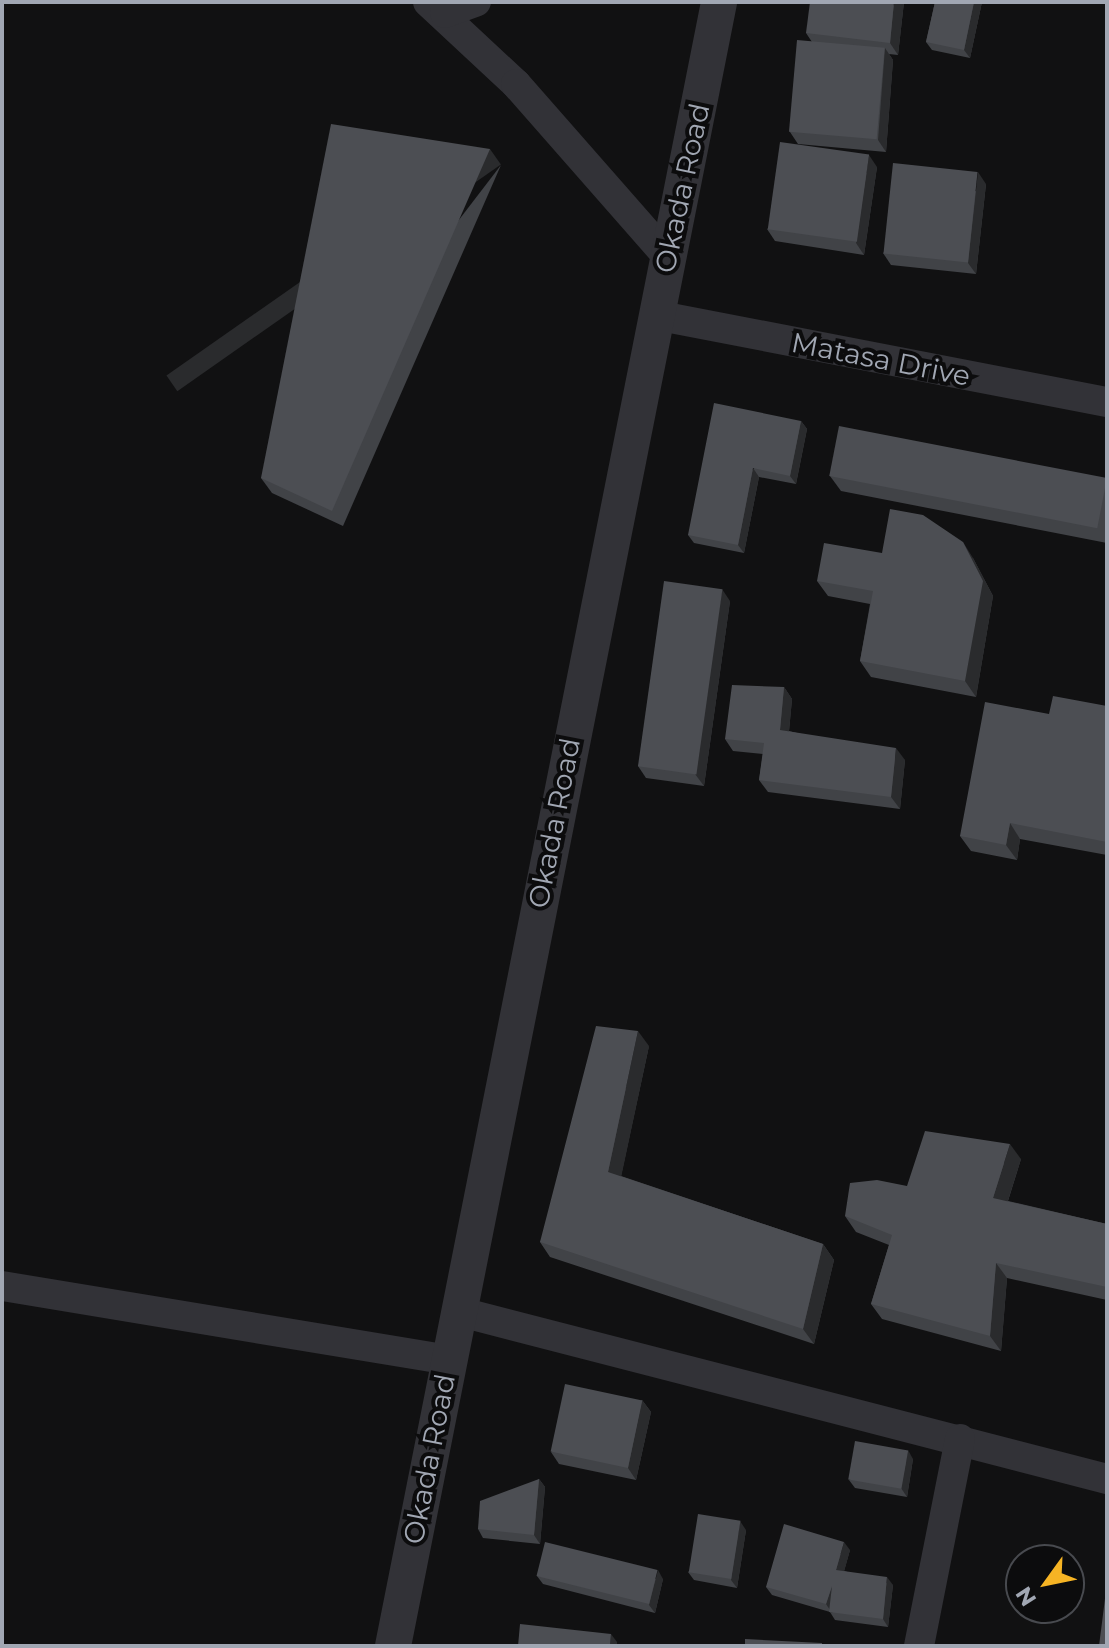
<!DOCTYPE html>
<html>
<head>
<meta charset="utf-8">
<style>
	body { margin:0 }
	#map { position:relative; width:1109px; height:1648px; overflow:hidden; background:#111112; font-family:Montserrat,sans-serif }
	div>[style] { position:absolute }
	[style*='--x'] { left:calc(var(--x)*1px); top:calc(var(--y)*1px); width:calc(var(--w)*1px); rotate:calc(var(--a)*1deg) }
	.minor>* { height:30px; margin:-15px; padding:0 15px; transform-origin:15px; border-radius:15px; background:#323237 }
	.tertiary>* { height:36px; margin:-18px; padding:0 18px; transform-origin:18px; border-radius:18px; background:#323237 }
	.wall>* { inset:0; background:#414347 }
	.shaded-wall>* { inset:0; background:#2a2b2d; transform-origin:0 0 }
	.building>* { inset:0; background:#4c4e53; transform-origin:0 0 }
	span { translate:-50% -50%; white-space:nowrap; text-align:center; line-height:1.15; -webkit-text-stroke:8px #0c0c0d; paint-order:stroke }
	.street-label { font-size:28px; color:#a1a7b3 }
	.frame { position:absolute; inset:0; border:4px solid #a1a7b3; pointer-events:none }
	.north { position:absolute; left:1005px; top:1544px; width:80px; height:80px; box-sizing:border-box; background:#0c0c0d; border:2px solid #484a4f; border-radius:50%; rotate:237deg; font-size:22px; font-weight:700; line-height:32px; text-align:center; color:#a1a7b3 }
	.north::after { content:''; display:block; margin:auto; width:28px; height:36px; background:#f6b424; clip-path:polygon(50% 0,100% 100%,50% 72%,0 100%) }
</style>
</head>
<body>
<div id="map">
	<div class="minor">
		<i style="--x:428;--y:2;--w:120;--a:43"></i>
		<i style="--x:516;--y:84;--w:230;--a:48.7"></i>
		<i style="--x:445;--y:13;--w:33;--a:-20"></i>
		<i style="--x:655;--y:315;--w:460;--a:10.9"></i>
		<i style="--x:2;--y:1286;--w:452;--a:9.4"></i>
		<i style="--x:457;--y:1311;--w:671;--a:14.49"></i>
		<i style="--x:919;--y:1646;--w:211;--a:-78.8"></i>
	</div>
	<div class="tertiary">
		<i style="--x:393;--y:1646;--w:1676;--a:-78.78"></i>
	</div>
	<div class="wall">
		<i style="clip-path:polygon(904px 2px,898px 55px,889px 54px,893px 60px,886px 152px,798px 144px,790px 132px,812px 42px,806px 33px)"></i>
		<i style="clip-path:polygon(935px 2px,982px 2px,970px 58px,932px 50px,926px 42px)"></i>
		<i style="clip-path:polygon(501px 165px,343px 526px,272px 493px,261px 478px)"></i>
		<i style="clip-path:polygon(877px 167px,864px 255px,775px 241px,767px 229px)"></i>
		<i style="clip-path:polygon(986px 184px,976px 274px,891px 265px,883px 253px)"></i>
		<i style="clip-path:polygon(801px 421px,807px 429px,796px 484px,759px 477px,744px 553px,694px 543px,688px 535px)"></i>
		<i style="clip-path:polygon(830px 476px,1107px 478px,1107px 543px,841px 491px)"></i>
		<i style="clip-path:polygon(882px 553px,973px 558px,993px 596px,976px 697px,871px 677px,860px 661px,870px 604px,828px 596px,817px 581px)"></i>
		<i style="clip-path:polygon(730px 601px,704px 786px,646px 778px,638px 766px)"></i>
		<i style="clip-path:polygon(784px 687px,792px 699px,789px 731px,905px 760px,900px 809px,768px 792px,759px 780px,763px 754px,733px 751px,725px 739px)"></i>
		<i style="clip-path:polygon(1107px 706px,1107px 855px,1020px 839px,1017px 860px,971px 851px,960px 836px,1049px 714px)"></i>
		<i style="clip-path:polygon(649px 1046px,621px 1176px,823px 1244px,834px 1260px,814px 1344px,550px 1257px,540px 1242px)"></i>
		<i style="clip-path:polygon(1021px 1159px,1008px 1201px,1107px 1224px,1107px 1300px,1007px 1278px,1001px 1351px,882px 1319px,871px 1304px,889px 1245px,856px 1232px,845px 1216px,907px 1186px)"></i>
		<i style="clip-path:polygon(642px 1400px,651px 1412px,636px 1480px,559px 1464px,551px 1452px)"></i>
		<i style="clip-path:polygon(913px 1459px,907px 1497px,855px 1488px,849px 1480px)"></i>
		<i style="clip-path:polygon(539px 1479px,545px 1487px,540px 1544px,483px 1538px,478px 1529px)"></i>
		<i style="clip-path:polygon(746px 1530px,737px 1588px,694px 1580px,688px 1572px)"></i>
		<i style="clip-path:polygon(850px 1550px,844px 1571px,893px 1585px,888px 1627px,835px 1620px,830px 1612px,772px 1595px,766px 1587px)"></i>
		<i style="clip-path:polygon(537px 1576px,663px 1579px,655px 1613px,543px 1584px)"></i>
	</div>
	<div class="shaded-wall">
		<i style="clip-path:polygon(894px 2px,904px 2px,898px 55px,890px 43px)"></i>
		<i style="clip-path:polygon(974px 2px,982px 2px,970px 58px,964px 50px)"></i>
		<i style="clip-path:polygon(885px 48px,893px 60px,886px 152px,878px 140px)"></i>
		<i style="left:490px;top:149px;width:19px;height:395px;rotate:55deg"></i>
		<i style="clip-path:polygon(869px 155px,877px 167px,864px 255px,856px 243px)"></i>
		<i style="clip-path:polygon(978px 172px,986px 184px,976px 274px,968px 263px)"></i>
		<i style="clip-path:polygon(801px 421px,807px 429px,796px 484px,790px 476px)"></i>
		<i style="clip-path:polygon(753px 468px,759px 477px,744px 553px,738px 545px)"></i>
		<i style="clip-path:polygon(963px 542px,973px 558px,993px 596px,976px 697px,965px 681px)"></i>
		<i style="clip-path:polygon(722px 589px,730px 601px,704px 786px,695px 774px)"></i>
		<i style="clip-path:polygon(784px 687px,792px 699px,788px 742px,780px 730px)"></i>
		<i style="clip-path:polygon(896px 748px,905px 760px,900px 809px,891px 797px)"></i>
		<i style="clip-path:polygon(1010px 823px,1020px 839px,1017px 860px,1006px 845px)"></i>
		<i style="clip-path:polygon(638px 1031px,649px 1046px,619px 1187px,608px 1172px)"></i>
		<i style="clip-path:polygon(1010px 1144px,1021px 1159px,1004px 1213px,993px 1198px)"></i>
		<i style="clip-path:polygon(823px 1244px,834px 1260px,814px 1344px,803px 1329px)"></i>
		<i style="clip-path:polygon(996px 1263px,1007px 1278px,1001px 1351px,990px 1336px)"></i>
		<i style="clip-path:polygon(642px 1400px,651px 1412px,636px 1480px,628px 1468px)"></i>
		<i style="clip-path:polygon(908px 1450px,913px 1459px,907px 1497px,901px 1488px)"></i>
		<i style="clip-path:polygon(539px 1479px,545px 1487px,540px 1544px,534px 1535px)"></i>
		<i style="clip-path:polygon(740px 1521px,746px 1530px,737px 1588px,731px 1580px)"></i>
		<i style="clip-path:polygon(844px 1542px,850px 1550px,842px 1579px,836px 1570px)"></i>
		<i style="clip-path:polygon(658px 1570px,663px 1579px,655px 1613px,649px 1605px)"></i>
		<i style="clip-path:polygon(887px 1577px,893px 1585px,888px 1627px,883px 1619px)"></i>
		<i style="clip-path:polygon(832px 1586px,838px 1594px,832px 1613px,826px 1604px)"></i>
		<i style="clip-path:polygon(611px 1634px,617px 1642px,617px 1646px,610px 1646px)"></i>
	</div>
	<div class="building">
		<i style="clip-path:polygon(810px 2px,894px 2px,890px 43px,806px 33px)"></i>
		<i style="clip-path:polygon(935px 2px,974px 2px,964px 50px,926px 42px)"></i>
		<i style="left:797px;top:40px;width:88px;height:92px;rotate:5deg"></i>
		<i style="clip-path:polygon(331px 124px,490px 149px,332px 511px,261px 478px)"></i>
		<i style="left:780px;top:142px;width:90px;height:88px;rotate:8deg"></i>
		<i style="left:893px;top:163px;width:85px;height:91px;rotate:6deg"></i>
		<i style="clip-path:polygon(714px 403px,801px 421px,790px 476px,753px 468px,738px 545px,688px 535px)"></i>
		<i style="left:839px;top:426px;width:273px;height:51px;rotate:11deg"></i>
		<i style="clip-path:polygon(890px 509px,923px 515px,963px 542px,983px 581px,965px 681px,860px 661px,873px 591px,817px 581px,824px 543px,882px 553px)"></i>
		<i style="left:664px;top:581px;width:59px;height:187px;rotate:8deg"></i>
		<i style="clip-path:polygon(732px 685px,784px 687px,780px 730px,896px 748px,891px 797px,759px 780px,764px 743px,725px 739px)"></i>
		<i style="clip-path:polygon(1053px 696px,1107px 706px,1107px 842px,1010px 823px,1006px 845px,960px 836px,985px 702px,1049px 714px)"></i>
		<i style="clip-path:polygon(596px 1026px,638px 1031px,608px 1172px,823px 1244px,803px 1329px,540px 1242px)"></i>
		<i style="clip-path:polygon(925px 1131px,1010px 1144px,993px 1198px,1107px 1224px,1107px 1287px,996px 1263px,990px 1336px,871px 1304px,892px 1235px,845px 1216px,850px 1183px,877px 1180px,907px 1186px)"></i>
		<i style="left:565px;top:1384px;width:79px;height:69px;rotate:12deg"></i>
		<i style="left:855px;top:1441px;width:54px;height:39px;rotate:10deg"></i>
		<i style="clip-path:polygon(539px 1479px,534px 1535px,478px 1529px,480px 1501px)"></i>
		<i style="left:698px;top:1514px;width:43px;height:59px;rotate:9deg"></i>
		<i style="clip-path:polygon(784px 1524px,844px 1542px,836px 1570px,887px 1577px,883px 1619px,829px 1612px,832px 1586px,826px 1604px,766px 1587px)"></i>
		<i style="left:545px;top:1542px;width:116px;height:35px;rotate:14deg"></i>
		<i style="clip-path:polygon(1107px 1583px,1107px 1646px,1099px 1646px)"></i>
		<i style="clip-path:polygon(520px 1624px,611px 1634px,610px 1646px,518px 1646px)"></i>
		<i style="clip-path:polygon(745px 1639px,822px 1643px,822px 1646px,745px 1646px)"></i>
	</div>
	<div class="street-label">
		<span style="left:682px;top:188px;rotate:-78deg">Okada Road</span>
		<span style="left:881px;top:359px;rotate:11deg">Matasa Drive</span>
		<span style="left:554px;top:823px;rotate:-79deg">Okada Road</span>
		<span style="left:429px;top:1459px;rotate:-79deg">Okada Road</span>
	</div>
	<div class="frame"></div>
	<div class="north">N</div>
</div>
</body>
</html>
